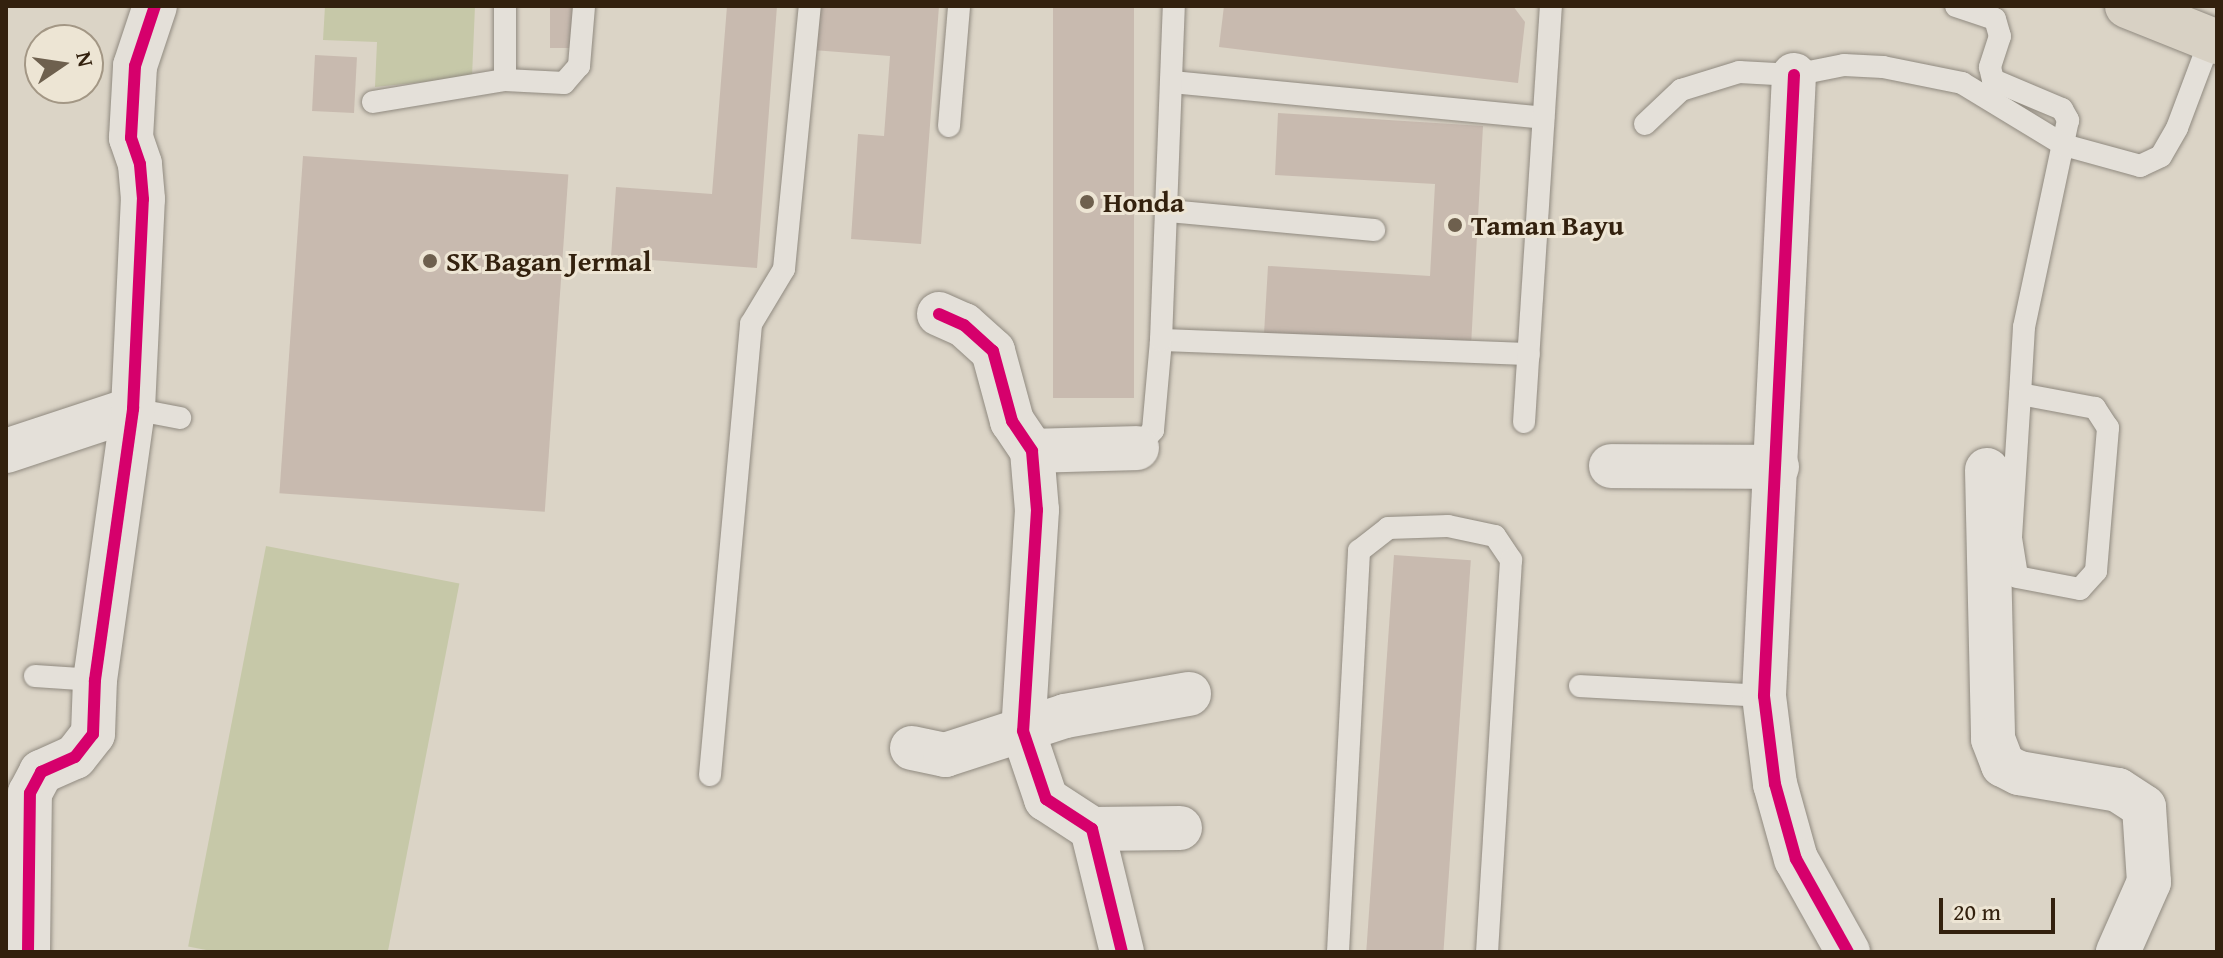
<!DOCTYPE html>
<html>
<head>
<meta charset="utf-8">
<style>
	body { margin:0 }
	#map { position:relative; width:2223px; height:958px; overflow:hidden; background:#dbd4c6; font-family:"Gentium Book Plus",serif }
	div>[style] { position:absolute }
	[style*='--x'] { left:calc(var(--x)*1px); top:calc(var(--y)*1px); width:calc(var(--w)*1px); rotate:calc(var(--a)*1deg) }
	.green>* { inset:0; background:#c6c8a8; transform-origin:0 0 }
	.building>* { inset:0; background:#c8baaf; transform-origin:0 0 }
	.roads { filter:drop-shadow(0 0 2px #908a80) drop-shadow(0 0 2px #908a80) }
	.service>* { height:22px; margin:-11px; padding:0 11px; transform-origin:11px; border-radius:11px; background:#e4e0d9 }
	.minor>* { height:44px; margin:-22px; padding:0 22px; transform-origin:22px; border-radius:22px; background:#e4e0d9 }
	.primary>* { height:44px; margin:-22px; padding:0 22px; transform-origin:22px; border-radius:22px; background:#d8d1c4 }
	.cycleway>* { height:12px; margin:-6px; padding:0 6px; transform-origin:6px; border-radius:6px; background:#d6006c }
	.dots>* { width:22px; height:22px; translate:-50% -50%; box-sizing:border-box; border:4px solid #ede5d4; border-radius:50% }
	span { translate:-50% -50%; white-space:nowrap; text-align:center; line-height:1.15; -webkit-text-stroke:6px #ede5d4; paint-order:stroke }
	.poi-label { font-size:28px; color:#33210e; font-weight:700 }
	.left { translate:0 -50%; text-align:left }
	.frame { position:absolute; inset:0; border:8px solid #33210e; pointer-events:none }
	.north { position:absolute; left:24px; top:24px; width:80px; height:80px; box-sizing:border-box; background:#ede5d4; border:2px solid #a39785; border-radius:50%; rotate:77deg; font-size:22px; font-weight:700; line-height:32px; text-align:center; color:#33210e }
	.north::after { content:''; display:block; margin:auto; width:28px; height:36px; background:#6e604e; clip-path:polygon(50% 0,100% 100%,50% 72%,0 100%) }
	.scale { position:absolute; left:1939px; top:898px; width:116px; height:36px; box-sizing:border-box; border:4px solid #33210e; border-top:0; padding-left:10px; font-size:24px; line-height:28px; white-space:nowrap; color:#33210e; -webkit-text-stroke:6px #ede5d4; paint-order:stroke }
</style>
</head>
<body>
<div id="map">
	<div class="green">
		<i style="clip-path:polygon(325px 6px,475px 6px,472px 77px,375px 87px,377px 42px,323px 40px)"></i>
		<i style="left:266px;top:546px;width:197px;height:408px;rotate:11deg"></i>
	</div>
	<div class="building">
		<i style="left:550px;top:6px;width:25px;height:42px"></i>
		<i style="clip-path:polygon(727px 6px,777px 6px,757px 268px,611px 257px,616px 187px,712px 194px)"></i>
		<i style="clip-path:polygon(816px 6px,939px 6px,921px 244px,851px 239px,858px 134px,884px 136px,890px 56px,813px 50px)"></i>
		<i style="left:1053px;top:6px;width:81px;height:392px"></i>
		<i style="clip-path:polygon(1224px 6px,1513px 6px,1525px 22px,1518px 83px,1219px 47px)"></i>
		<i style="left:315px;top:55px;width:42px;height:56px;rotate:3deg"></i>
		<i style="clip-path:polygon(1278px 113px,1483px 126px,1471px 346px,1264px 334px,1268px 266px,1430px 276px,1435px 184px,1275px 175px)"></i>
		<i style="left:303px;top:156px;width:266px;height:338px;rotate:4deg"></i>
		<i style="left:1394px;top:555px;width:77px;height:398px;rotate:4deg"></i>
	</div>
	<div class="roads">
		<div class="service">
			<i style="--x:505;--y:6;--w:74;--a:90"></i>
			<i style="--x:1956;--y:6;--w:41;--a:18.4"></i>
			<i style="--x:1995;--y:19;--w:18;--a:74"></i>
			<i style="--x:2000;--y:36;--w:33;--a:108"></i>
			<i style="--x:1990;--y:67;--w:13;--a:77"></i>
			<i style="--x:1993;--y:80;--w:75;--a:22.8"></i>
			<i style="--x:2062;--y:109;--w:13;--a:61"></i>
			<i style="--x:2068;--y:120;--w:212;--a:102"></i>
			<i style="--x:2024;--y:327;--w:67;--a:93.4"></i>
			<i style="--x:2020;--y:394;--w:144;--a:93.6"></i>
			<i style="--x:2011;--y:538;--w:39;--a:81"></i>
			<i style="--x:2017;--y:577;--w:64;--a:10.8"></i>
			<i style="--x:2080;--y:589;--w:24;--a:-48"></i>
			<i style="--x:2096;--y:571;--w:144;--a:-85.2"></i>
			<i style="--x:2108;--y:428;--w:24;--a:-123"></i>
			<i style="--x:2095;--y:408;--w:76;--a:-169.4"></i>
			<i style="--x:1172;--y:82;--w:373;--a:5.5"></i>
			<i style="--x:373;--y:102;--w:134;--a:-9.5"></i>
			<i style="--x:505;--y:80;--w:59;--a:2.9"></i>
			<i style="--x:564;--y:83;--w:23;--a:-49"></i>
			<i style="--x:579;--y:66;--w:60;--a:-85.2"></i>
			<i style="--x:1645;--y:124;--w:50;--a:-43.4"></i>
			<i style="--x:1681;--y:90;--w:61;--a:-17.2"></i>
			<i style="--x:1739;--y:72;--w:55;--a:3.1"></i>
			<i style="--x:1794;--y:75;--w:51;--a:-11.3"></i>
			<i style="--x:1844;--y:65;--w:39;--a:3"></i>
			<i style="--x:1883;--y:67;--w:81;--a:11.4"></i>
			<i style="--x:1962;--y:83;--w:119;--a:31.3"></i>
			<i style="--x:2064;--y:145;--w:79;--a:15.4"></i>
			<i style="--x:2140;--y:166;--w:23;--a:-25"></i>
			<i style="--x:2161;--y:156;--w:32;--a:-60"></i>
			<i style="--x:2177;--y:128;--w:94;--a:-69.4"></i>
			<i style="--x:949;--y:126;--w:120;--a:-85.2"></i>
			<i style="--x:1169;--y:211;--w:206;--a:5.3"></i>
			<i style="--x:1161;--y:340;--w:368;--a:2.2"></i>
			<i style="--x:133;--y:409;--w:48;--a:10.8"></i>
			<i style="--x:1524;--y:422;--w:417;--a:-86.3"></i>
			<i style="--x:1137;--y:448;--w:24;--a:-48"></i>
			<i style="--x:1153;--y:430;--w:90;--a:-84.9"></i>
			<i style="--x:1161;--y:340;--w:334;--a:-87.8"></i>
			<i style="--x:35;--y:676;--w:60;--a:3.8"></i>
			<i style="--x:1580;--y:686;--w:184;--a:3.1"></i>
			<i style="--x:710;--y:775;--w:453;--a:-84.8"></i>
			<i style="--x:751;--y:324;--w:64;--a:-59"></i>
			<i style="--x:784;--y:269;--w:264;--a:-84.4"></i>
			<i style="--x:1338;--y:952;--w:402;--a:-87"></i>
			<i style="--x:1359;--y:551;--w:37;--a:-38"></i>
			<i style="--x:1388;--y:528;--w:60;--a:-1.9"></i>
			<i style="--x:1448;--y:526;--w:48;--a:12"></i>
			<i style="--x:1495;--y:536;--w:29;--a:56"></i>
			<i style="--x:1511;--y:560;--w:393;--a:93.5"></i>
		</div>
		<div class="minor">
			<i style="--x:1794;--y:75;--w:622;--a:92.77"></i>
			<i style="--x:1764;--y:696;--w:89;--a:82.9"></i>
			<i style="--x:1775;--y:784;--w:78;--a:74.4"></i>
			<i style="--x:1796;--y:859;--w:107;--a:60.8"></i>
			<i style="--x:939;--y:314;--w:27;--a:24"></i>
			<i style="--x:964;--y:325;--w:39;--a:42"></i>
			<i style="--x:993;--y:351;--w:73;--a:74.8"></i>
			<i style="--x:1012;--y:421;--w:36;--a:56"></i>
			<i style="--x:1032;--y:451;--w:59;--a:85.2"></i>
			<i style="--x:1037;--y:510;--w:221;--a:93.6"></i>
			<i style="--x:1023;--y:731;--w:72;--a:71.3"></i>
			<i style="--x:1046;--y:799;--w:55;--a:33.1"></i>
			<i style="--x:1092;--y:829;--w:127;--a:76.3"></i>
			<i style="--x:6;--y:451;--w:134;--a:-18.3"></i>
			<i style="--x:1032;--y:451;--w:105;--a:-1.6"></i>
			<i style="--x:1611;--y:466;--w:166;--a:0.3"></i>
			<i style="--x:1987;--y:470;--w:269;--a:88.7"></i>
			<i style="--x:1993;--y:739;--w:28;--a:69"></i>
			<i style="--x:2003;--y:765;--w:18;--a:27"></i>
			<i style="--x:2019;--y:773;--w:100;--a:9.7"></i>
			<i style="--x:2118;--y:790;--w:31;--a:33"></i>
			<i style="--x:2144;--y:807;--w:75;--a:86.2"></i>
			<i style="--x:2149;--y:882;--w:77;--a:113.9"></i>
			<i style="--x:912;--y:748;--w:34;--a:12"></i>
			<i style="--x:945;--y:755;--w:126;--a:-18"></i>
			<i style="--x:1065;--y:716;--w:126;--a:-10.1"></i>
			<i style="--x:1092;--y:829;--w:88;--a:-0.7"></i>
			<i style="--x:28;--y:952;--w:159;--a:-89.3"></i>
			<i style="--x:30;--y:793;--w:24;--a:-62"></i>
			<i style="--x:41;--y:772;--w:37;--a:-24"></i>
			<i style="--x:75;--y:757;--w:29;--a:-52"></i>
			<i style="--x:93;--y:734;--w:54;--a:-87.9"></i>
			<i style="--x:95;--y:680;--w:274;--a:-82"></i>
			<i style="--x:133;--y:409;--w:210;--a:-87.3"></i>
			<i style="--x:143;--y:199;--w:35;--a:-95"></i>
			<i style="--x:140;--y:164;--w:28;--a:-109"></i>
			<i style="--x:131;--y:138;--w:72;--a:-86.8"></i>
			<i style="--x:135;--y:66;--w:63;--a:-71.6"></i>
		</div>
		<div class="primary">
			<i style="--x:2127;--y:6;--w:97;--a:21.8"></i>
		</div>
	</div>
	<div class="cycleway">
		<i style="--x:1794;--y:75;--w:622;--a:92.77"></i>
		<i style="--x:1764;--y:696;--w:89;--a:82.9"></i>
		<i style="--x:1775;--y:784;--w:78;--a:74.4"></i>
		<i style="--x:1796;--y:859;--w:107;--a:60.8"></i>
		<i style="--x:939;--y:314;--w:27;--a:24"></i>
		<i style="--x:964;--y:325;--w:39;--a:42"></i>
		<i style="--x:993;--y:351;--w:73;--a:74.8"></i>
		<i style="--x:1012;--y:421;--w:36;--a:56"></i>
		<i style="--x:1032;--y:451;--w:59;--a:85.2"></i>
		<i style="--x:1037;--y:510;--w:221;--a:93.6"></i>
		<i style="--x:1023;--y:731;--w:72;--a:71.3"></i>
		<i style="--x:1046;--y:799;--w:55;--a:33.1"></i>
		<i style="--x:1092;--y:829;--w:127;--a:76.3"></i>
		<i style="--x:28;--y:952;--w:159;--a:-89.3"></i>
		<i style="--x:30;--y:793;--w:24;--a:-62"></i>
		<i style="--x:41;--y:772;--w:37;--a:-24"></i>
		<i style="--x:75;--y:757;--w:29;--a:-52"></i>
		<i style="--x:93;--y:734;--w:54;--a:-87.9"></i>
		<i style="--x:95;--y:680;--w:274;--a:-82"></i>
		<i style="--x:133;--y:409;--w:210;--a:-87.3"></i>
		<i style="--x:143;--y:199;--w:35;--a:-95"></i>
		<i style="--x:140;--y:164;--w:28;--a:-109"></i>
		<i style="--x:131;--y:138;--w:72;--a:-86.8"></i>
		<i style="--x:135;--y:66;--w:63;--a:-71.6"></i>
	</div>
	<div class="dots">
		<i style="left:1087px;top:202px;background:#6e604e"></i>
		<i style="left:1455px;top:225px;background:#6e604e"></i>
		<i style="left:430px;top:261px;background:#6e604e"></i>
	</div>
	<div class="poi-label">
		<span class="left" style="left:1103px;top:202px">Honda</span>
		<span class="left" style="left:1471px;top:225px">Taman Bayu</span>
		<span class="left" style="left:446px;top:261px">SK Bagan Jermal</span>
	</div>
	<div class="frame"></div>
	<div class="north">N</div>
	<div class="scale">20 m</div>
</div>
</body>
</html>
